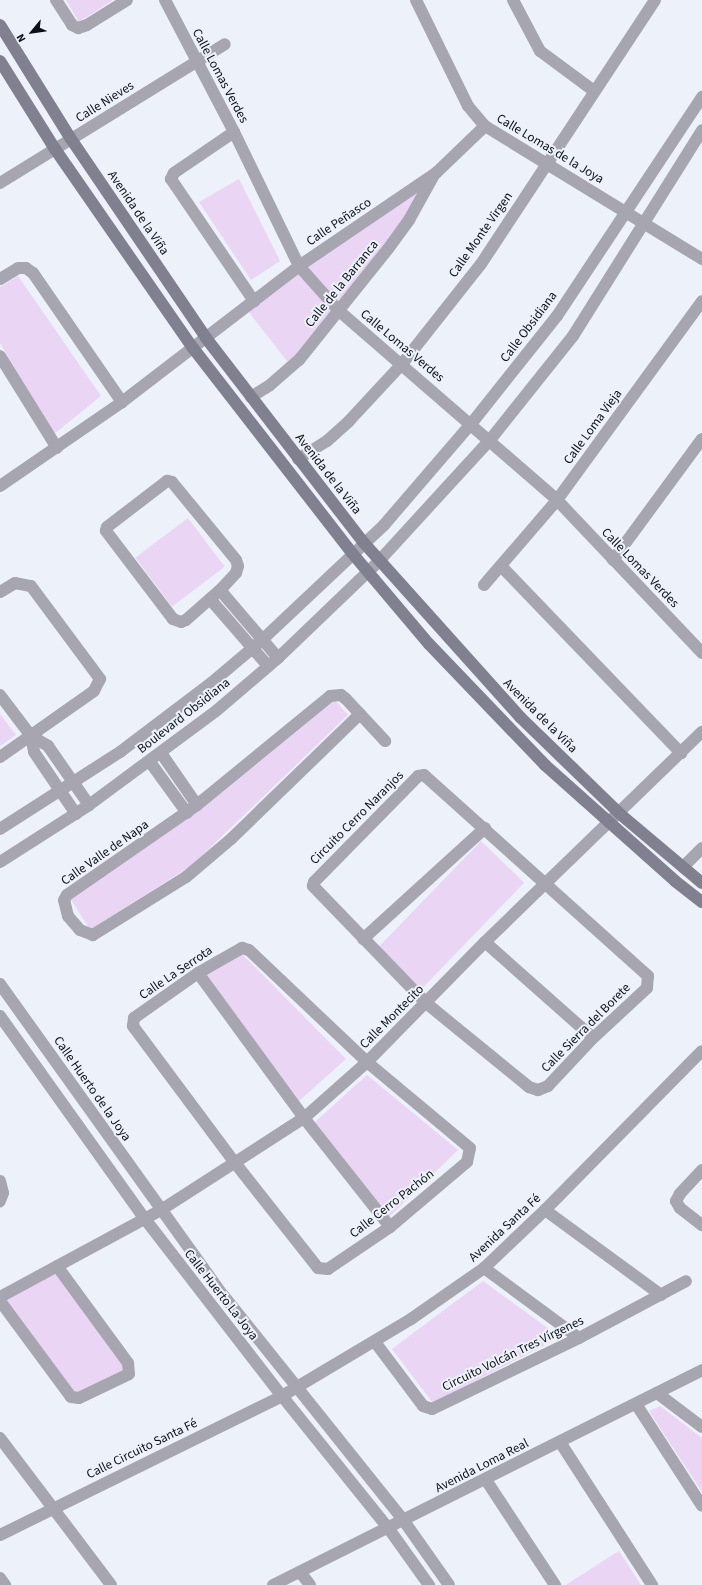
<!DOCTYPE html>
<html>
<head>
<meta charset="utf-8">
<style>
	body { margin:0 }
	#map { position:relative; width:702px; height:1585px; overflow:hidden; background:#ecf1fa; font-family:"Source Sans 3",sans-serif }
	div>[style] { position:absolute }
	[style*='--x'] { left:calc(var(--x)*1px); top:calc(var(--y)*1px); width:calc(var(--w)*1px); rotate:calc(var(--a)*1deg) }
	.green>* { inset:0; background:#ead5f5; transform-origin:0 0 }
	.street>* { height:12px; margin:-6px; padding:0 6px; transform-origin:6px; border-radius:6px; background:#a6a5b0 }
	.secondary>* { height:12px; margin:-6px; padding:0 6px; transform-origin:6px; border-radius:6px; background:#818090 }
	span { translate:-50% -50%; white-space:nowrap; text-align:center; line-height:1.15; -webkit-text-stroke:4px #ecf1fa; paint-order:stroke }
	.street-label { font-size:13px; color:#0b0f17 }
	.north { position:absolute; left:12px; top:12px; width:40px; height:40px; -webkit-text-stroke:3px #ecf1fa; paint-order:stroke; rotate:241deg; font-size:11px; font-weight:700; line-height:16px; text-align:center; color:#0b0f17 }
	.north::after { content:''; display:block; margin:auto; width:14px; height:18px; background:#0b0f17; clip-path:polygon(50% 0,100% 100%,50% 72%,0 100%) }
</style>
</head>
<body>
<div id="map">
	<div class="green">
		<i style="clip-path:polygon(66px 0,113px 0,79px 22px)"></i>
		<i style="clip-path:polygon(239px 179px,280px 261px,251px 280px,199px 202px)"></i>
		<i style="clip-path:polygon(428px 183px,405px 222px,339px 305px,304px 267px)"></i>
		<i style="clip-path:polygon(297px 269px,335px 309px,290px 365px,248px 311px)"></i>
		<i style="clip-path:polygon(18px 276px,101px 396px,54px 434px,0 343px,0 287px)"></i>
		<i style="left:188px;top:518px;width:61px;height:66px;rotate:53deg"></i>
		<i style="clip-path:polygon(335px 700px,348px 715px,192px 865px,90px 930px,70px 898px,207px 805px)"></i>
		<i style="clip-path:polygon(0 714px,16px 735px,0 746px)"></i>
		<i style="left:481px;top:841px;width:60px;height:148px;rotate:44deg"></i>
		<i style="clip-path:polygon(241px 953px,346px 1059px,299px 1101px,206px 975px)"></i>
		<i style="clip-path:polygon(367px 1075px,458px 1150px,389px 1217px,315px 1122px)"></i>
		<i style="clip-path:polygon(56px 1273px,128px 1370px,75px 1395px,2px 1299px)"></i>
		<i style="clip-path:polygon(483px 1281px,560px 1337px,433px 1403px,392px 1349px)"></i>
		<i style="clip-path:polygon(660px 1406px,702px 1438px,702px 1492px,649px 1411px)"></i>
		<i style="clip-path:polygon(619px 1551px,641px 1585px,567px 1585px,567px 1584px)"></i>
	</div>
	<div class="street">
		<i style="--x:56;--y:0;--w:30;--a:57"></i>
		<i style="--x:72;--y:25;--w:7;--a:27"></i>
		<i style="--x:78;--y:28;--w:9;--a:-18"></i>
		<i style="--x:87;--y:25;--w:47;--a:-32"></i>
		<i style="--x:165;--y:0;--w:149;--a:62.4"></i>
		<i style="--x:234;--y:132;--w:149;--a:64.1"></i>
		<i style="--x:299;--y:266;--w:59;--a:48.4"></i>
		<i style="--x:338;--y:310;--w:290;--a:40.9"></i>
		<i style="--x:557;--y:500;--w:211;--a:46.5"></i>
		<i style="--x:416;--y:0;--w:118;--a:63.9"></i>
		<i style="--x:468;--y:106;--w:26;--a:50"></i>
		<i style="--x:485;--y:126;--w:255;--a:31.5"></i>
		<i style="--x:513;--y:0;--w:58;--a:62.1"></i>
		<i style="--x:540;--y:51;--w:67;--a:36.5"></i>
		<i style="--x:234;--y:132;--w:73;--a:145.7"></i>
		<i style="--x:174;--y:173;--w:7;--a:117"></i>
		<i style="--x:171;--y:179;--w:148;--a:55.8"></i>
		<i style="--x:0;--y:183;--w:264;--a:-31.7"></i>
		<i style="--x:0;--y:279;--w:21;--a:-31"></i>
		<i style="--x:18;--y:268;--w:8;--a:0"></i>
		<i style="--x:26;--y:268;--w:9;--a:36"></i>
		<i style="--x:33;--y:273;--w:157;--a:55.4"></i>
		<i style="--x:0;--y:356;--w:108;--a:58.2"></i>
		<i style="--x:251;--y:397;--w:22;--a:-32"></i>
		<i style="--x:270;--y:385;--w:38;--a:-41"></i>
		<i style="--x:299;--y:360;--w:142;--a:-51.3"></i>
		<i style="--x:388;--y:249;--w:36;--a:-54"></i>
		<i style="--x:409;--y:220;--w:51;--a:-60.9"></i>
		<i style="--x:298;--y:459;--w:34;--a:-32"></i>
		<i style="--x:327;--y:441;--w:30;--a:-42"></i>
		<i style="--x:349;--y:421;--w:78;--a:-47.1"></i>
		<i style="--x:402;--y:364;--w:127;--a:-51.7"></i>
		<i style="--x:481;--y:264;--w:316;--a:-56.6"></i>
		<i style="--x:167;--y:481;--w:5;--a:11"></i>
		<i style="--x:172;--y:482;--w:101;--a:50.6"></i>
		<i style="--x:236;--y:560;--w:6;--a:72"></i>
		<i style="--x:238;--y:566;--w:7;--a:106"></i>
		<i style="--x:236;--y:573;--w:23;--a:133"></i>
		<i style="--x:220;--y:590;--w:45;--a:138.6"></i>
		<i style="--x:186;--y:620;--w:5;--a:158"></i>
		<i style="--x:181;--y:622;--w:9;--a:-159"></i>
		<i style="--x:173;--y:619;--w:111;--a:-127.3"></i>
		<i style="--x:106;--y:531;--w:4;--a:-76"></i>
		<i style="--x:107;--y:527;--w:76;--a:-37.5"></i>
		<i style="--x:0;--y:486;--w:148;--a:-34.5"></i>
		<i style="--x:122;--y:402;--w:223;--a:-37.5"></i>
		<i style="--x:299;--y:266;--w:166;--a:-34.2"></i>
		<i style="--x:436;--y:173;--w:68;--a:-43.8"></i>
		<i style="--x:613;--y:560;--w:150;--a:-53.7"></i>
		<i style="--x:501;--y:566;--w:260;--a:46.1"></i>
		<i style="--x:484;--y:585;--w:112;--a:-49.3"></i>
		<i style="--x:557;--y:500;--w:246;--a:-53.9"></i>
		<i style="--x:220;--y:590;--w:89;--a:49.5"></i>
		<i style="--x:0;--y:592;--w:17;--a:-31"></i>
		<i style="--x:15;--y:583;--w:16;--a:11"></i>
		<i style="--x:31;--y:586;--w:116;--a:53.4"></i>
		<i style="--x:100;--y:679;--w:13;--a:117"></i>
		<i style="--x:94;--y:691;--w:115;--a:144.9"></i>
		<i style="--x:210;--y:599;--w:89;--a:49.1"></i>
		<i style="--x:0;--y:695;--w:51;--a:52.9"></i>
		<i style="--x:31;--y:736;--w:20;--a:30"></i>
		<i style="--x:48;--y:746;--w:72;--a:55.2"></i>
		<i style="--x:360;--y:714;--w:180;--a:135.9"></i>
		<i style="--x:231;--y:839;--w:59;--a:139.8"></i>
		<i style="--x:186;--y:877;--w:110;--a:148.1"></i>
		<i style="--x:93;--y:935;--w:14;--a:-159"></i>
		<i style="--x:80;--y:930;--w:18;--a:-131"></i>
		<i style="--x:68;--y:916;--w:16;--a:-104"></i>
		<i style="--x:64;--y:900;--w:6;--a:-59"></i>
		<i style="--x:67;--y:895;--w:158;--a:-34.7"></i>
		<i style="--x:197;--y:805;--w:172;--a:-39.3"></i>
		<i style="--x:330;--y:696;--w:11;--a:-5"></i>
		<i style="--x:341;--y:695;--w:6;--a:39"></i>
		<i style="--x:346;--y:699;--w:21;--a:47"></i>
		<i style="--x:360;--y:714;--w:37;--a:47"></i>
		<i style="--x:31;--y:736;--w:16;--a:79"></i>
		<i style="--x:34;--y:752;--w:75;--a:55.9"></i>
		<i style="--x:161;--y:753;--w:63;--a:55.3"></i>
		<i style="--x:150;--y:762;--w:63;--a:54"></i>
		<i style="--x:424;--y:775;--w:301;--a:41.9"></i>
		<i style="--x:648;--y:976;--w:12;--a:95"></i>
		<i style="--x:647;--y:988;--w:74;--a:137.2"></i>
		<i style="--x:593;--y:1038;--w:66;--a:133.2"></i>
		<i style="--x:548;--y:1086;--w:11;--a:158"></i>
		<i style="--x:538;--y:1090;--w:9;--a:-162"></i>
		<i style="--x:529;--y:1087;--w:133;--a:-140.8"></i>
		<i style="--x:426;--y:1003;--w:163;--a:-134"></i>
		<i style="--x:313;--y:886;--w:4;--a:-76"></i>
		<i style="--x:314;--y:882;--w:148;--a:-45.5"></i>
		<i style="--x:418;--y:776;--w:6;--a:-9"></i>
		<i style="--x:0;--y:829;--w:143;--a:-32.7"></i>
		<i style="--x:120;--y:752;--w:113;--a:-37.1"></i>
		<i style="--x:210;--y:684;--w:68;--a:-40.2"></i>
		<i style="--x:262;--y:640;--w:168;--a:-43.3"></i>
		<i style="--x:384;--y:525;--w:133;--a:-49.3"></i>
		<i style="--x:471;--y:424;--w:138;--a:-51.5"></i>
		<i style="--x:557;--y:316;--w:263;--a:-56.5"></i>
		<i style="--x:0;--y:862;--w:106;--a:-32.6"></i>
		<i style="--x:89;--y:805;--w:158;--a:-36.5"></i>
		<i style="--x:216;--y:711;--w:82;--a:-40.5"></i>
		<i style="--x:278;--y:658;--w:140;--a:-43.8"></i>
		<i style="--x:379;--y:561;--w:164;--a:-47.5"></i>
		<i style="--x:490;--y:440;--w:133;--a:-51.4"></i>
		<i style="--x:573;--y:336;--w:243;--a:-57.9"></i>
		<i style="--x:683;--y:867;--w:27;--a:-45"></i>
		<i style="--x:363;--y:939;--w:165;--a:-42.3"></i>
		<i style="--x:485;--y:942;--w:144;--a:41.6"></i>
		<i style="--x:242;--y:948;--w:7;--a:16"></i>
		<i style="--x:249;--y:950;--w:163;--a:43.5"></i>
		<i style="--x:367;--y:1062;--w:134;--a:39.9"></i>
		<i style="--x:470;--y:1148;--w:14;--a:102"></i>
		<i style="--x:467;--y:1162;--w:101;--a:139.8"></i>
		<i style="--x:390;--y:1227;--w:75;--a:145.9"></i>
		<i style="--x:328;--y:1269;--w:10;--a:-174"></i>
		<i style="--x:318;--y:1268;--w:134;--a:-128.3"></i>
		<i style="--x:235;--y:1163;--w:171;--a:-126.7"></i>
		<i style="--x:133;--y:1026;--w:8;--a:-83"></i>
		<i style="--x:134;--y:1018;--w:78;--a:-35.1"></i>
		<i style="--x:198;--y:973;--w:51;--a:-29.6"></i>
		<i style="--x:198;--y:973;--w:180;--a:53.8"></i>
		<i style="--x:304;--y:1118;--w:139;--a:51.7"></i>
		<i style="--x:0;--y:984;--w:383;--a:54.4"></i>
		<i style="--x:223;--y:1295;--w:290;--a:51.3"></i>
		<i style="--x:404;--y:1521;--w:78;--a:54.9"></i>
		<i style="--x:0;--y:1016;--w:249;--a:54.5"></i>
		<i style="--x:145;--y:1219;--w:224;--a:52.3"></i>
		<i style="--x:282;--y:1396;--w:171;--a:51.2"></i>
		<i style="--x:389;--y:1529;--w:69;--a:54.5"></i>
		<i style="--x:702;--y:1170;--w:33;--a:133"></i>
		<i style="--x:680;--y:1194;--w:8;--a:120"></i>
		<i style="--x:676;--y:1201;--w:8;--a:60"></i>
		<i style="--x:680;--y:1208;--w:28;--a:38"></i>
		<i style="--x:0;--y:1181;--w:12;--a:76"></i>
		<i style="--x:3;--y:1193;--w:9;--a:111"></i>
		<i style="--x:545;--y:1210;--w:144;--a:36.2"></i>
		<i style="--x:484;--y:1268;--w:118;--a:36.4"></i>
		<i style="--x:0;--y:1297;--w:183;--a:-28.4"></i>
		<i style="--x:161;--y:1210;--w:170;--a:-32.8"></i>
		<i style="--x:304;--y:1118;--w:84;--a:-41.6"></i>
		<i style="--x:367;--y:1062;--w:168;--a:-45.5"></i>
		<i style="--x:485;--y:942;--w:302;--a:-44.1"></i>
		<i style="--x:0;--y:1301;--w:119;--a:53.5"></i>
		<i style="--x:71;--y:1397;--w:8;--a:7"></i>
		<i style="--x:79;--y:1398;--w:55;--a:-25.6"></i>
		<i style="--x:129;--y:1374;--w:11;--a:-95"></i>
		<i style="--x:128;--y:1363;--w:120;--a:-126.2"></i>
		<i style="--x:375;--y:1342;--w:80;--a:53.1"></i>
		<i style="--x:423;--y:1406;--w:9;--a:18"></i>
		<i style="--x:432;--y:1409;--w:163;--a:-25.8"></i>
		<i style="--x:579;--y:1338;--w:121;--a:-28"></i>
		<i style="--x:657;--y:1393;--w:56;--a:37.1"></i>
		<i style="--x:636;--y:1404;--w:121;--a:57.1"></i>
		<i style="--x:0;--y:1438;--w:184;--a:52.9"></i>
		<i style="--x:560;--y:1442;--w:170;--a:57.2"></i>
		<i style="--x:486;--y:1480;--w:126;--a:56.7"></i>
		<i style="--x:0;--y:1535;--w:314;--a:-26.2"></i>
		<i style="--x:282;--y:1396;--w:150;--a:-30.8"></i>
		<i style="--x:411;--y:1319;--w:89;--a:-34.9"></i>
		<i style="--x:484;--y:1268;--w:84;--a:-43.6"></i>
		<i style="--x:545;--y:1210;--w:223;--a:-45.4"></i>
		<i style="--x:300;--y:1572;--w:16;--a:52"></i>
		<i style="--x:0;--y:1578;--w:9;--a:54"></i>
		<i style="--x:273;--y:1585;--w:480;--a:-26.6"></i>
	</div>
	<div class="secondary">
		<i style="--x:0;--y:25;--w:134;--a:58.1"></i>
		<i style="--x:71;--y:139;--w:240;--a:55.8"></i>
		<i style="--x:206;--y:338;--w:259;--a:52.4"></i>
		<i style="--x:364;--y:543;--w:234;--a:48.1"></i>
		<i style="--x:520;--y:717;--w:139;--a:44.1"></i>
		<i style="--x:620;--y:814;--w:107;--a:40.1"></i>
		<i style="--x:0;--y:61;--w:104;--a:58"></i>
		<i style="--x:55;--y:149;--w:242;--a:55.3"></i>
		<i style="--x:193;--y:348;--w:259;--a:52.2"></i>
		<i style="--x:352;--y:553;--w:119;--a:49.8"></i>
		<i style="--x:429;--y:644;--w:168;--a:46.2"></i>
		<i style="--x:545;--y:765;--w:174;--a:41.7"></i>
		<i style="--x:675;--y:881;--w:34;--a:38"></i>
	</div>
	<div class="street-label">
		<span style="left:220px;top:76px;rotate:62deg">Calle Lomas Verdes</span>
		<span style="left:105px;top:102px;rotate:-32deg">Calle Nieves</span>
		<span style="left:550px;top:149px;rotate:31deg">Calle Lomas de la Joya</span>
		<span style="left:138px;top:213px;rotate:56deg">Avenida de la Viña</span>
		<span style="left:339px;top:222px;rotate:-34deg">Calle Peñasco</span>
		<span style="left:481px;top:235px;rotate:-55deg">Calle Monte Virgen</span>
		<span style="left:342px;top:284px;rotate:-51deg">Calle de la Barranca</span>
		<span style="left:529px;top:327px;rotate:-53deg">Calle Obsidiana</span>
		<span style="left:402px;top:346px;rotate:40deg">Calle Lomas Verdes</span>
		<span style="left:593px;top:427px;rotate:-54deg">Calle Loma Vieja</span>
		<span style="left:328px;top:474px;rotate:52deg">Avenida de la Viña</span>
		<span style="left:640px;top:568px;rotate:46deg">Calle Lomas Verdes</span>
		<span style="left:184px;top:716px;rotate:-38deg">Boulevard Obsidiana</span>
		<span style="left:540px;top:716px;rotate:45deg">Avenida de la Viña</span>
		<span style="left:357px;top:818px;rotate:-45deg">Circuito Cerro Naranjos</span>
		<span style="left:105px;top:853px;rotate:-35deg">Calle Valle de Napa</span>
		<span style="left:176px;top:973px;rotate:-34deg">Calle La Serrota</span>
		<span style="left:392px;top:1017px;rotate:-45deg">Calle Montecito</span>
		<span style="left:586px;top:1028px;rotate:-45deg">Calle Sierra del Borete</span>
		<span style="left:92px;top:1089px;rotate:55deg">Calle Huerto de la Joya</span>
		<span style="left:392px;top:1204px;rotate:-38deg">Calle Cerro Pachón</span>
		<span style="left:505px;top:1228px;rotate:-43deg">Avenida Santa Fé</span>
		<span style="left:221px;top:1295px;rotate:52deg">Calle Huerto La Joya</span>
		<span style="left:513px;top:1354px;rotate:-26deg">Circuito Volcán Tres Vírgenes</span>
		<span style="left:142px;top:1449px;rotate:-26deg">Calle Circuito Santa Fé</span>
		<span style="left:482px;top:1466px;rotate:-27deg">Avenida Loma Real</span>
	</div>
	<div class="north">N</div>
</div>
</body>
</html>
